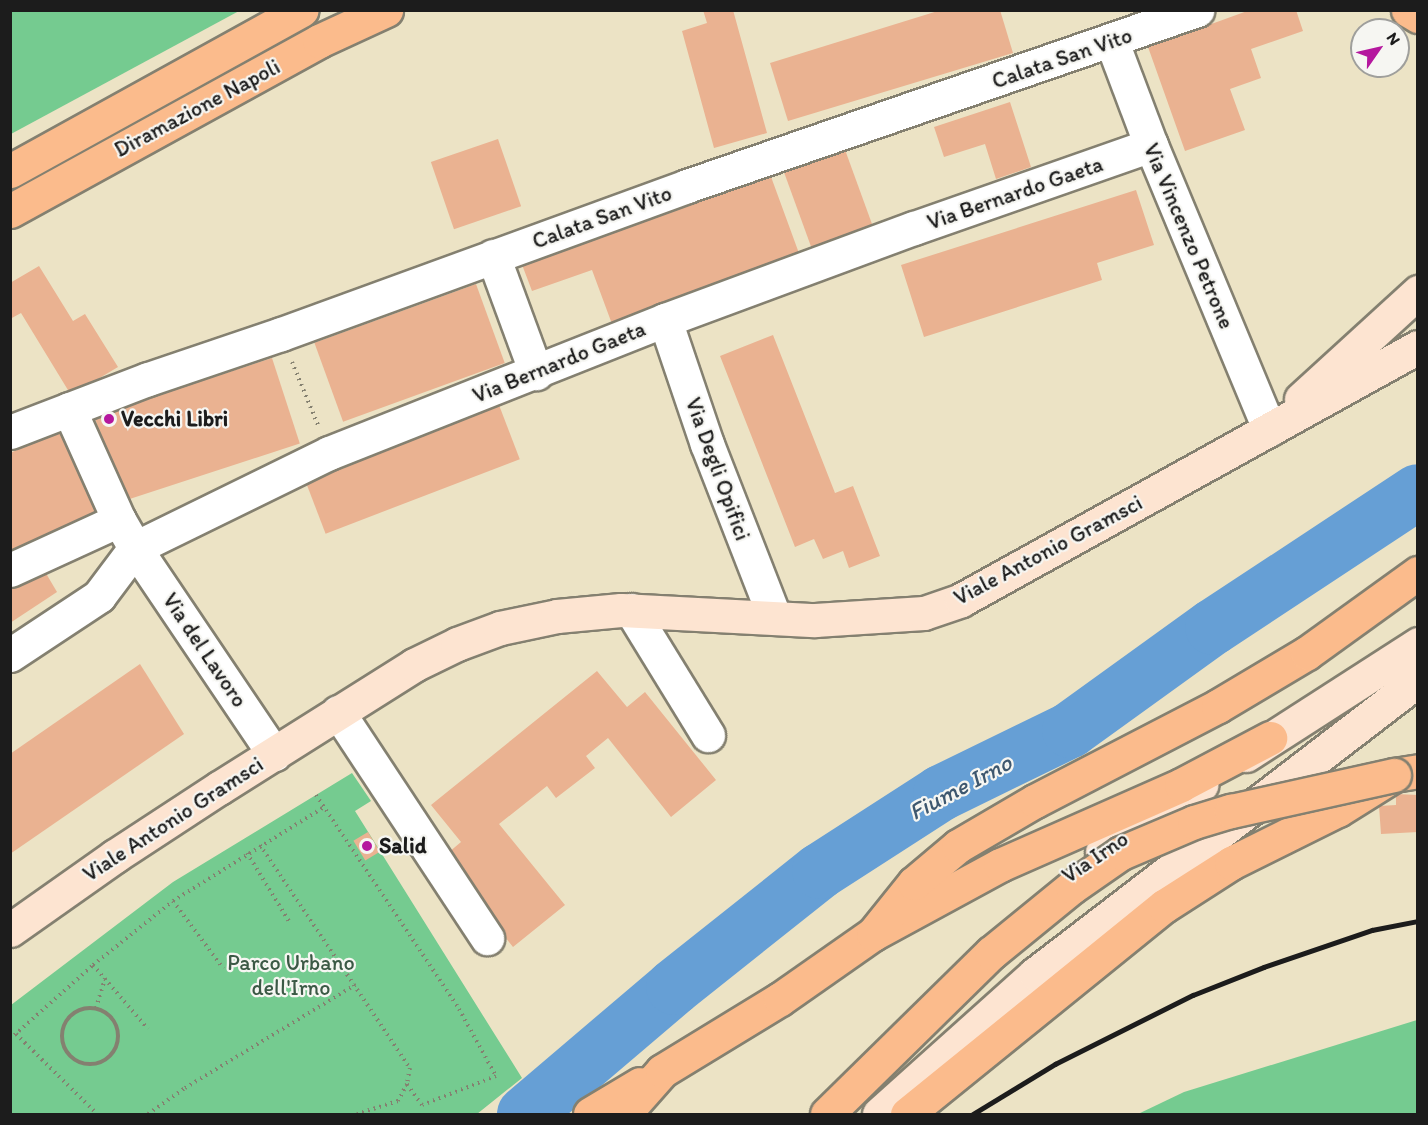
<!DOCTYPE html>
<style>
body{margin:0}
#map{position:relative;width:1428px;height:1125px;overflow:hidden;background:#ece3c5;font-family:Itim,sans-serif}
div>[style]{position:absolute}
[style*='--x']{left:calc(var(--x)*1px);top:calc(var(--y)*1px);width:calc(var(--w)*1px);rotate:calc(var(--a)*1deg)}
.green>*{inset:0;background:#75cb90}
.river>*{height:56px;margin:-28px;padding:0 28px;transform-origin:28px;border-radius:28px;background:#669fd5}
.building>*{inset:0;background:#eab291;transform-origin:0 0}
.path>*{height:4px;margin-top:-2px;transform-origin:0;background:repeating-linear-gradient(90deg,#848070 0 1.5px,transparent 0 6px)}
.path>.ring{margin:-2px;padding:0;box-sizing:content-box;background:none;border:4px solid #848070;border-radius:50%}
.roads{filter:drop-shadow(2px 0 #848070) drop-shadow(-2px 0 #848070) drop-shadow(0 2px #848070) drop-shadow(0 -2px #848070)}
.minor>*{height:33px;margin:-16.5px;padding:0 16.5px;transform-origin:16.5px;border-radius:16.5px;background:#fff}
.tertiary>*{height:33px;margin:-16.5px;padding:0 16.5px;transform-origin:16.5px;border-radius:16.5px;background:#fff}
.secondary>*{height:33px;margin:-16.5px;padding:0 16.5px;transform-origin:16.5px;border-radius:16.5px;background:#fde4d1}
.trunk>*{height:33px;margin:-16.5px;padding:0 16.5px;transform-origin:16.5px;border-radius:16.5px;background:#fbbb8c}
.motorway>*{height:33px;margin:-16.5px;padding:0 16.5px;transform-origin:16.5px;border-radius:16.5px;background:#fbbb8c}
.rail>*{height:4.5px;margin:-2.25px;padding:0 2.25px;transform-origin:2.25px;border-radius:2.25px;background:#1c1c1c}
.bridges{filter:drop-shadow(2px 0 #848070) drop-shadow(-2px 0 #848070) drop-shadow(0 2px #848070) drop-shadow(0 -2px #848070)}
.motorway-bridge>*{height:33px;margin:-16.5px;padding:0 16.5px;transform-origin:16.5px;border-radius:16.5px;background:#fbbb8c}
.dots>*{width:16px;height:16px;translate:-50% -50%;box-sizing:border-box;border:3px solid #f6f6f2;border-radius:50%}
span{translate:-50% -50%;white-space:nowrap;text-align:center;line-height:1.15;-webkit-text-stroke:4.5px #f6f6f2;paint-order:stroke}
.street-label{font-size:22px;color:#1c1c1c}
.poi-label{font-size:22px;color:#1c1c1c;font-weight:700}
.left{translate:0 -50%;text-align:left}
.park-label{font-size:22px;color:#3b5945}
.water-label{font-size:24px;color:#3d576f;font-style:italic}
.frame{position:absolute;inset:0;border:12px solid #1c1c1c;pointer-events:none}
.north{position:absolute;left:1350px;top:18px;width:60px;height:60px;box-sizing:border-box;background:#f6f6f2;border:2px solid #9f9f9c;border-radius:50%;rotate:56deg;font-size:16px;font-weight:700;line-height:24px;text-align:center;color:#1c1c1c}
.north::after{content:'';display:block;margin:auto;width:21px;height:27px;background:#b5179e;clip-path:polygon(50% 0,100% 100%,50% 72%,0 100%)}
</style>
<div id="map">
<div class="green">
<i style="clip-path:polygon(11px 10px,239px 10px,239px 11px,11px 134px)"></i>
<i style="clip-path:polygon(352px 773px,371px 801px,355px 811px,522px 1078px,477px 1114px,11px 1114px,11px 1005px,173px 882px)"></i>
<i style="clip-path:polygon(1417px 1020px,1417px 1114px,1138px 1114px,1184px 1092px)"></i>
</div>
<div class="river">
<i style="--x:525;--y:1114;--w:196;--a:-40.4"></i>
<i style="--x:674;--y:987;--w:186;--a:-38.5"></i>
<i style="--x:820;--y:871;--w:144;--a:-32.8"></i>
<i style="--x:941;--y:793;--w:144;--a:-26"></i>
<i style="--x:1070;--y:730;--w:176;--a:-35.8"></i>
<i style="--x:1213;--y:627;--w:245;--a:-33.4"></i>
</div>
<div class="building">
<i style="clip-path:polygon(703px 10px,733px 10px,767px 133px,714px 148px,682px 31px,707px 23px)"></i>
<i style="clip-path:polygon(941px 10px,1000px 10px,1013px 53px,788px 121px,770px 63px)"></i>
<i style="clip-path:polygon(1250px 10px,1296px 10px,1303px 31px,1251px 49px,1261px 78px,1230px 89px,1245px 130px,1185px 151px,1148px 47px)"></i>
<i style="clip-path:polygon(1010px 102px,1031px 167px,996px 179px,985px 144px,944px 157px,934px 127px)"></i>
<i style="left:498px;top:139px;width:71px;height:71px;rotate:71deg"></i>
<i style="left:844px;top:147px;width:84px;height:65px;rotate:70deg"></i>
<i style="clip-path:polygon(770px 174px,800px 256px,612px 324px,592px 270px,532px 291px,521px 262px)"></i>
<i style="clip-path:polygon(1136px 190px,1154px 245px,1097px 263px,1102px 280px,924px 337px,901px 265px)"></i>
<i style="clip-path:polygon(39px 266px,73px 321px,85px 314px,118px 367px,71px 395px,21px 313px,10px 319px,10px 283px)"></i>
<i style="left:476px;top:284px;width:84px;height:172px;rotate:70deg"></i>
<i style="clip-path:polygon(773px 335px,835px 493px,853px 486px,880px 556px,849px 568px,843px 551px,823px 559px,814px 539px,795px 547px,720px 356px)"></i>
<i style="left:272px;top:358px;width:90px;height:187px;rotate:72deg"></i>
<i style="left:499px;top:405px;width:58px;height:208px;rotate:69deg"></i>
<i style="clip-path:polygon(71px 427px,110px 517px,10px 560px,10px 453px)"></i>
<i style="clip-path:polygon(44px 570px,57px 592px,10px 623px,10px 586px)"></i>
<i style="clip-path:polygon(140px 664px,184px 734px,10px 854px,10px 754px)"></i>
<i style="clip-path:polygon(597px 671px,627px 707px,645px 692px,716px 780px,671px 817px,608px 738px,586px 756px,595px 768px,556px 798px,547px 786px,499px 824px,565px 905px,513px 947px,442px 858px,461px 842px,431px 805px)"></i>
<i style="clip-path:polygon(1396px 794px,1418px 795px,1418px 832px,1381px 834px,1379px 806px,1396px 805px)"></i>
<i style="left:368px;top:832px;width:23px;height:17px;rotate:59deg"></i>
</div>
<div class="path">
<i style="--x:292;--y:362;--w:68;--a:67.6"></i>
<i style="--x:316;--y:795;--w:257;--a:56.2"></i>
<i style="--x:459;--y:1009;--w:77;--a:61.1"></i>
<i style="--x:496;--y:1076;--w:79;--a:158.6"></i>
<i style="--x:422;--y:1105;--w:26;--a:-126"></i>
<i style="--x:260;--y:845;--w:269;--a:56.1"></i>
<i style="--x:410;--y:1068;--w:16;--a:101"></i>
<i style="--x:407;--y:1084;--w:19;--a:118"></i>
<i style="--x:398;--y:1101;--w:43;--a:162.4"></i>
<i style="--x:247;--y:853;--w:82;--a:58.4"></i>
<i style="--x:173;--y:901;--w:84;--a:53.3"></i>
<i style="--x:93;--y:965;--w:84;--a:49.3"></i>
<i style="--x:96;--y:1008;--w:31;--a:-73"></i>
<i class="ring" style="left:62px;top:1008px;width:52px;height:52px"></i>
<i style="--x:16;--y:1034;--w:114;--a:44.6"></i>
<i style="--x:10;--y:1039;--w:111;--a:-41.7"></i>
<i style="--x:93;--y:965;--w:102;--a:-38.7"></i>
<i style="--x:173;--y:901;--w:178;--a:-31.9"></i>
<i style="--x:148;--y:1114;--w:45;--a:-35.1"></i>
<i style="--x:185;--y:1088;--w:199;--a:-31.2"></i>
</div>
<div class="roads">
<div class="minor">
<i style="--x:1112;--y:42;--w:110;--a:69.3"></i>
<i style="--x:1151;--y:145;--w:308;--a:67.4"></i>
<i style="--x:493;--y:256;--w:125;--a:69.8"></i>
<i style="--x:69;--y:409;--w:122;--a:65.8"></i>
<i style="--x:119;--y:520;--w:32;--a:60"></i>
<i style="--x:10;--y:432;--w:148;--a:-21"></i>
<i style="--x:148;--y:379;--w:140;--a:-18.7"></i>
<i style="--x:281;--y:334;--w:432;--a:-20"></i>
<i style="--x:687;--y:186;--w:540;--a:-19.04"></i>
<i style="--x:10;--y:570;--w:120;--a:-24.6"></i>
<i style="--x:631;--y:610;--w:147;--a:58.4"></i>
<i style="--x:10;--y:655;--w:107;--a:-33.5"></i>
<i style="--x:99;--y:596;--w:60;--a:-53.1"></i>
<i style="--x:135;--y:548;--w:216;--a:-26.1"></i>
<i style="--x:329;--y:453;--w:361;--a:-21.6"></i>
<i style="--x:665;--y:320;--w:265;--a:-20.3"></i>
<i style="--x:914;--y:228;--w:251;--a:-19.3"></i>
<i style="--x:338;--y:712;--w:271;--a:56.6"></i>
</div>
<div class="tertiary">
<i style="--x:665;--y:320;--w:131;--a:71.3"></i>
<i style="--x:707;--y:444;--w:185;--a:68.7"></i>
<i style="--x:135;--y:548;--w:249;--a:56"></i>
</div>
<div class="secondary">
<i style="--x:1301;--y:399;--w:159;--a:-42.4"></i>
<i style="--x:1246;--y:755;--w:205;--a:-32.8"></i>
<i style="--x:1102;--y:852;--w:120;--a:-34.1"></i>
<i style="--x:10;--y:930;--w:128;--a:-35.2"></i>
<i style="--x:115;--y:856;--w:124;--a:-33.2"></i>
<i style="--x:219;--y:788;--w:231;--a:-32.2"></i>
<i style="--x:414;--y:665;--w:48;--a:-26"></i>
<i style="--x:457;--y:644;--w:46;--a:-20.4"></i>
<i style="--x:500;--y:628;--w:58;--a:-11.9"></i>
<i style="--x:557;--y:616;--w:64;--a:-5.4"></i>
<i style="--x:621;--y:610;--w:194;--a:3"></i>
<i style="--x:815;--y:620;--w:109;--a:-3.7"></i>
<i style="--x:924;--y:613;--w:39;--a:-19"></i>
<i style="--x:961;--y:600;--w:522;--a:-28.97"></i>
<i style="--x:879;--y:1114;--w:210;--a:-41.9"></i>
<i style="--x:1035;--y:974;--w:483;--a:-37.5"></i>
</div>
<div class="trunk">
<i style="--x:590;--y:1114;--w:58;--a:-31"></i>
<i style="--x:624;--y:1114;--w:57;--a:-48.5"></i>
<i style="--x:662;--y:1071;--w:138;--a:-31.4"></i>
<i style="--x:780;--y:999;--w:113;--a:-35"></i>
<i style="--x:873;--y:934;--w:145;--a:-28.5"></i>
<i style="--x:1000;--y:865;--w:198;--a:-23.8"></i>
<i style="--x:1181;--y:785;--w:101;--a:-27.8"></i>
</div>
<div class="motorway">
<i style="--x:1408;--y:10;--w:12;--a:31"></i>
<i style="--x:10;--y:171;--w:333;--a:-28.9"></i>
<i style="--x:10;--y:211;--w:353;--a:-28.8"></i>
<i style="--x:319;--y:41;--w:74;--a:-24.8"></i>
<i style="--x:873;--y:934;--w:65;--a:-51.2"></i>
<i style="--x:914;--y:883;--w:57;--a:-40.1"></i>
<i style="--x:958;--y:846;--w:89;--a:-30.3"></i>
<i style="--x:1035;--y:801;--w:206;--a:-27.4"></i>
<i style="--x:1218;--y:706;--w:104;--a:-30.8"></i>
<i style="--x:1307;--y:653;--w:137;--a:-35.8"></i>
<i style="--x:907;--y:1114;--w:331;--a:-39"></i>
<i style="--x:1164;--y:906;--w:80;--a:-32.7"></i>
<i style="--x:1231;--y:863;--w:119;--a:-26.4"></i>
<i style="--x:1338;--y:810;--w:66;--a:-32"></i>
<i style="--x:1394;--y:775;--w:24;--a:-9"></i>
</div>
</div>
<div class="rail">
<i style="--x:973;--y:1114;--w:96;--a:-31.4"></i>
<i style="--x:1055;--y:1064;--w:154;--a:-26.6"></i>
<i style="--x:1193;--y:995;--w:76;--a:-21.5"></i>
<i style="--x:1264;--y:967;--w:114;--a:-18.9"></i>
<i style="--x:1372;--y:930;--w:47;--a:-11.1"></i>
</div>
<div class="bridges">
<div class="motorway-bridge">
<i style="--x:827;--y:1114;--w:230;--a:-44.5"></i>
<i style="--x:991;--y:953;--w:104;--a:-39.2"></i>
<i style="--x:1072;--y:887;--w:60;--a:-34.8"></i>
<i style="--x:1121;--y:853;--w:79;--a:-23"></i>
<i style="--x:1194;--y:822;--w:39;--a:-17"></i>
<i style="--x:1231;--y:811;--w:167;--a:-12.5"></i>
</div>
</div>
<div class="dots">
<i style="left:109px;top:419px;background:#b5179e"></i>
<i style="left:367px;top:846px;background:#b5179e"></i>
</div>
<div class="street-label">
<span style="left:1062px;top:58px;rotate:-19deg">Calata San Vito</span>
<span style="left:197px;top:108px;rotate:-28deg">Diramazione Napoli</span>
<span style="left:1015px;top:193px;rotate:-19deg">Via Bernardo Gaeta</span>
<span style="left:602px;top:217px;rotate:-20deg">Calata San Vito</span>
<span style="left:1189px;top:236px;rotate:67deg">Via Vincenzo Petrone</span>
<span style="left:559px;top:362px;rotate:-22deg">Via Bernardo Gaeta</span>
<span style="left:718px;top:469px;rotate:70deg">Via Degli Opifici</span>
<span style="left:1048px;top:550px;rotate:-28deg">Viale Antonio Gramsci</span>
<span style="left:205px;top:650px;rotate:56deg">Via del Lavoro</span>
<span style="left:173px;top:819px;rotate:-33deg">Viale Antonio Gramsci</span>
<span style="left:1095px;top:857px;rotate:-34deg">Via Irno</span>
</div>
<div class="poi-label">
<span class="left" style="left:121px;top:419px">Vecchi Libri</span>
<span class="left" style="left:379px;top:846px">Salid</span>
</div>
<div class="park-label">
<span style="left:291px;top:975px">Parco Urbano<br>dell'Irno</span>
</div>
<div class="water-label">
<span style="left:960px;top:787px;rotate:-28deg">Fiume Irno</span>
</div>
<div class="frame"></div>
<div class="north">N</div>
</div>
